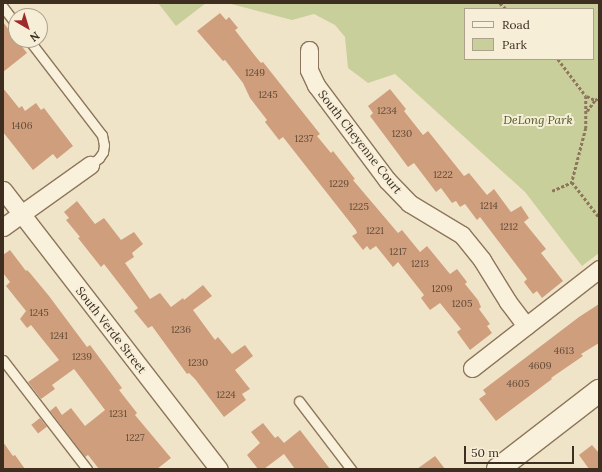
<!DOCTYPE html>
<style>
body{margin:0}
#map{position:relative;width:602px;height:472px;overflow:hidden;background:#f0e4c8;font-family:Lora,serif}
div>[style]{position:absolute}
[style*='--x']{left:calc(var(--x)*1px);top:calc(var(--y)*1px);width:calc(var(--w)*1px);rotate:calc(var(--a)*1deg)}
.green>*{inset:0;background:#c9cf9b}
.building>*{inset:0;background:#cf9f7d;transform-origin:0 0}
.path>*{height:2.5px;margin-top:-1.25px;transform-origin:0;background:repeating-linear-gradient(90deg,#8d765c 0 3px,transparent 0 5px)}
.roads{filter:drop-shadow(1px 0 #8d765c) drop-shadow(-1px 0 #8d765c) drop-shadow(0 1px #8d765c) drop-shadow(0 -1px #8d765c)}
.service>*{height:9px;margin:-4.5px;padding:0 4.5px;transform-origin:4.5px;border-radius:4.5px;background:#faf1dc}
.minor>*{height:17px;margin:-8.5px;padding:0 8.5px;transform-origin:8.5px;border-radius:8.5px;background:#faf1dc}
.secondary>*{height:22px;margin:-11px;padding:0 11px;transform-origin:11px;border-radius:11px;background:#faf1dc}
span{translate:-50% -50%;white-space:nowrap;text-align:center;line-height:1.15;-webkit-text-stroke:4px #f7eed8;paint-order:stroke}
.number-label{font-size:10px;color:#624a37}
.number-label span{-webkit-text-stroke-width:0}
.park-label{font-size:12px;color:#4d5a26;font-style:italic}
.street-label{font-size:12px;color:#3d2e20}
.frame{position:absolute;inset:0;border:4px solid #3d2e20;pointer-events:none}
.legend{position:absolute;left:464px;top:8px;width:130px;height:52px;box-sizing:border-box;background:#f7eed8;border:1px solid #ada18e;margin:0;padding:5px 7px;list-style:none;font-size:12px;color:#3d2e20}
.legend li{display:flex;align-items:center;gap:8px;height:20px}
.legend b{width:20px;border:1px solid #ada18e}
.north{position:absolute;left:8px;top:8px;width:40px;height:40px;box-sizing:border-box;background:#f7eed8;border:1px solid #ada18e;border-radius:50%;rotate:142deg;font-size:11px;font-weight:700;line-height:16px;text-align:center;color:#3d2e20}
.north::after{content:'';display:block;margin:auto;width:14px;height:18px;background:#9e2a2b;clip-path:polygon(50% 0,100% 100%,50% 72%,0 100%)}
.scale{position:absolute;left:464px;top:446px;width:110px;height:18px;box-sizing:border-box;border:2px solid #3d2e20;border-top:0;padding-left:5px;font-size:12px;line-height:14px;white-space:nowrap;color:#3d2e20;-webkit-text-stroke:3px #f7eed8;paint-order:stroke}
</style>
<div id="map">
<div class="green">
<i style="clip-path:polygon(158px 3px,206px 3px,176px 26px)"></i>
<i style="clip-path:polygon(evenodd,227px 3px,599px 3px,599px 253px,582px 266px,525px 192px,395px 74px,368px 83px,348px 68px,345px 37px,335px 25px,314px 14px,292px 20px,227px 3px,465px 9px,593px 9px,593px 59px,465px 59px,465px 9px)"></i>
</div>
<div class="building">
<i style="clip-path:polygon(220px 13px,226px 20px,229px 17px,238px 28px,235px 30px,256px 57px,261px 63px,263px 62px,320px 134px,317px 136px,331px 153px,333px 151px,355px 179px,353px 180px,398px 233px,402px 230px,420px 252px,427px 246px,450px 274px,457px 269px,467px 282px,465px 284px,478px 300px,481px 307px,479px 309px,490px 324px,487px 326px,492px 333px,470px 350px,457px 332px,461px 329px,440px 303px,430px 310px,421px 298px,424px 295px,398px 262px,393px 267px,376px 246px,370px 250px,367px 246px,363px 250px,352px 236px,357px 233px,356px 230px,283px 137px,279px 140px,265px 122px,267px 120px,250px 98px,243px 83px,225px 60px,223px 61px,197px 31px)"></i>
<i style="clip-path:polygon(3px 22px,27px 53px,3px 72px)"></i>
<i style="clip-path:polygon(3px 88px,19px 108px,22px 106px,25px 111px,36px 103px,41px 110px,44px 108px,73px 146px,57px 159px,53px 154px,33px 170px,3px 132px)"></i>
<i style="clip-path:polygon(390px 89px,406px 109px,404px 111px,423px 135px,428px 131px,464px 176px,469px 173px,487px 195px,494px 189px,511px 212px,521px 206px,529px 218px,524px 222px,546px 249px,541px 253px,563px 281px,542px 298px,537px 291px,533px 294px,524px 282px,527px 279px,480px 217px,477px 220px,465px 204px,460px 207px,456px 201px,452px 203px,441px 188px,436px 192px,414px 163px,408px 167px,370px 116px,373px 113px,368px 106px)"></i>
<i style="clip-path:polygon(77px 201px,95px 224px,104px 218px,121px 240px,134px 232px,143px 244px,132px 253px,134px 257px,125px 263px,150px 299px,160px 293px,171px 307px,183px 298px,184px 300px,203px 285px,212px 296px,193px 310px,215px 340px,218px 337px,232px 354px,245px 345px,253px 356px,235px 370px,250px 389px,242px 394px,246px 400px,224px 417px,195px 379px,189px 373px,187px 374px,152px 326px,148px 328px,134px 311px,138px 308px,104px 264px,101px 267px,78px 238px,80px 237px,66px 220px,69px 218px,64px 212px)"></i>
<i style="clip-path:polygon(10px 250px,26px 271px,27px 270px,30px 273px,49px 296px,87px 347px,90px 345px,122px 388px,119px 390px,137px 413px,135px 415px,171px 458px,157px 469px,99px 469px,88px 455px,85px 457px,50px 411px,56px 406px,62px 415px,71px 408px,85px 426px,105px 410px,74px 369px,52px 385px,55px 389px,41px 399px,28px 382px,59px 360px,31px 325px,27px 328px,20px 319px,26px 311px,6px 286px,10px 282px,3px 273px,3px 255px)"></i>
<i style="clip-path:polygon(599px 304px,599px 343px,581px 354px,583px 356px,551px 378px,552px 379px,496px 421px,479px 399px,486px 394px,483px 390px,579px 317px)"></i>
<i style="left:40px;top:418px;width:11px;height:11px;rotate:52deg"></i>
<i style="clip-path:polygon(263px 423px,275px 438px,278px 436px,284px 443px,300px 430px,330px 469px,295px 469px,284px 454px,264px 469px,258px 469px,247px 455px,260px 443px,251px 432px)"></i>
<i style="clip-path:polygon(3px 442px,13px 456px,15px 455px,25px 469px,3px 469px)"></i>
<i style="clip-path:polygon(592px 445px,599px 453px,599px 469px,589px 469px,579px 455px)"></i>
<i style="clip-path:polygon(435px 456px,445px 469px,417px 469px)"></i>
</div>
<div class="path">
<i style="--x:500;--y:3;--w:8;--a:45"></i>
<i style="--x:558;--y:59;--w:46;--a:52.9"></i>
<i style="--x:586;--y:96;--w:32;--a:90"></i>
<i style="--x:586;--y:128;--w:56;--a:104.5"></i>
<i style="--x:572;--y:182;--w:44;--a:52.4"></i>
<i style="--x:587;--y:96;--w:9;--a:27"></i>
<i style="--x:595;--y:100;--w:4;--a:-27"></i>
<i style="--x:587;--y:111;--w:14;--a:-54"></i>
<i style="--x:552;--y:191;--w:22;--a:-24"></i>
</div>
<div class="roads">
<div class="service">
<i style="--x:3;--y:7;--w:21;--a:53"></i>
<i style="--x:29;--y:40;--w:120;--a:52.5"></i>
<i style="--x:102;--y:135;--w:10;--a:79"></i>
<i style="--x:104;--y:145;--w:7;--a:98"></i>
<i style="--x:103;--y:152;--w:7;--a:124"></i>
<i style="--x:99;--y:158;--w:11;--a:142"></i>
<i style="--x:3;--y:360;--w:138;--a:52.4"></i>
<i style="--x:299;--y:401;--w:86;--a:52.6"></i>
</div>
<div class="minor">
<i style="--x:309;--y:50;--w:20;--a:90"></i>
<i style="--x:309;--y:70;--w:17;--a:65"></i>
<i style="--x:316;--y:85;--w:119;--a:53.2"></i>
<i style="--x:387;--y:180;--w:32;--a:46"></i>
<i style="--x:409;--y:203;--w:62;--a:31.1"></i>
<i style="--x:462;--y:235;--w:32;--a:51"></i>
<i style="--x:482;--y:260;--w:49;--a:58.2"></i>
<i style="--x:508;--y:302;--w:30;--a:53"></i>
<i style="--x:3;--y:190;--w:353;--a:52.3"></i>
<i style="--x:3;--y:227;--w:107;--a:-35.5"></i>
<i style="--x:472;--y:368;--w:161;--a:-37.9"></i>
</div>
<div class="secondary">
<i style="--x:498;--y:469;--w:128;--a:-37.7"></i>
</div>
</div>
<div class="number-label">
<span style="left:255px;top:73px">1249</span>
<span style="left:268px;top:95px">1245</span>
<span style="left:387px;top:111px">1234</span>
<span style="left:22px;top:126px">1406</span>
<span style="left:402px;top:134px">1230</span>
<span style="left:304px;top:139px">1237</span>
<span style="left:443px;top:175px">1222</span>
<span style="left:339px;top:184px">1229</span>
<span style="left:489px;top:206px">1214</span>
<span style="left:359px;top:207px">1225</span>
<span style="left:509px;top:227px">1212</span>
<span style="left:375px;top:231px">1221</span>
<span style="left:398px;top:252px">1217</span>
<span style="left:420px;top:264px">1213</span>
<span style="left:442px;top:289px">1209</span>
<span style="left:462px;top:304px">1205</span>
<span style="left:39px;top:313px">1245</span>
<span style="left:181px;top:330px">1236</span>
<span style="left:59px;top:336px">1241</span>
<span style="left:564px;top:351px">4613</span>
<span style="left:82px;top:357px">1239</span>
<span style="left:198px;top:363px">1230</span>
<span style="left:540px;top:366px">4609</span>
<span style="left:518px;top:384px">4605</span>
<span style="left:226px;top:395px">1224</span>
<span style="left:118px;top:414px">1231</span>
<span style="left:135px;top:438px">1227</span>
</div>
<div class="park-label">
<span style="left:538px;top:120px">DeLong Park</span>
</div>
<div class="street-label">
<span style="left:360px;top:142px;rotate:52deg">South Cheyenne Court</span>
<span style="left:111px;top:330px;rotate:52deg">South Verde Street</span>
</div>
<div class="frame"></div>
<ul class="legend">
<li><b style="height:5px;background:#faf1dc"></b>Road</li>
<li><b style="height:11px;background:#c9cf9b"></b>Park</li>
</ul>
<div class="north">N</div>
<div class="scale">50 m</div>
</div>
